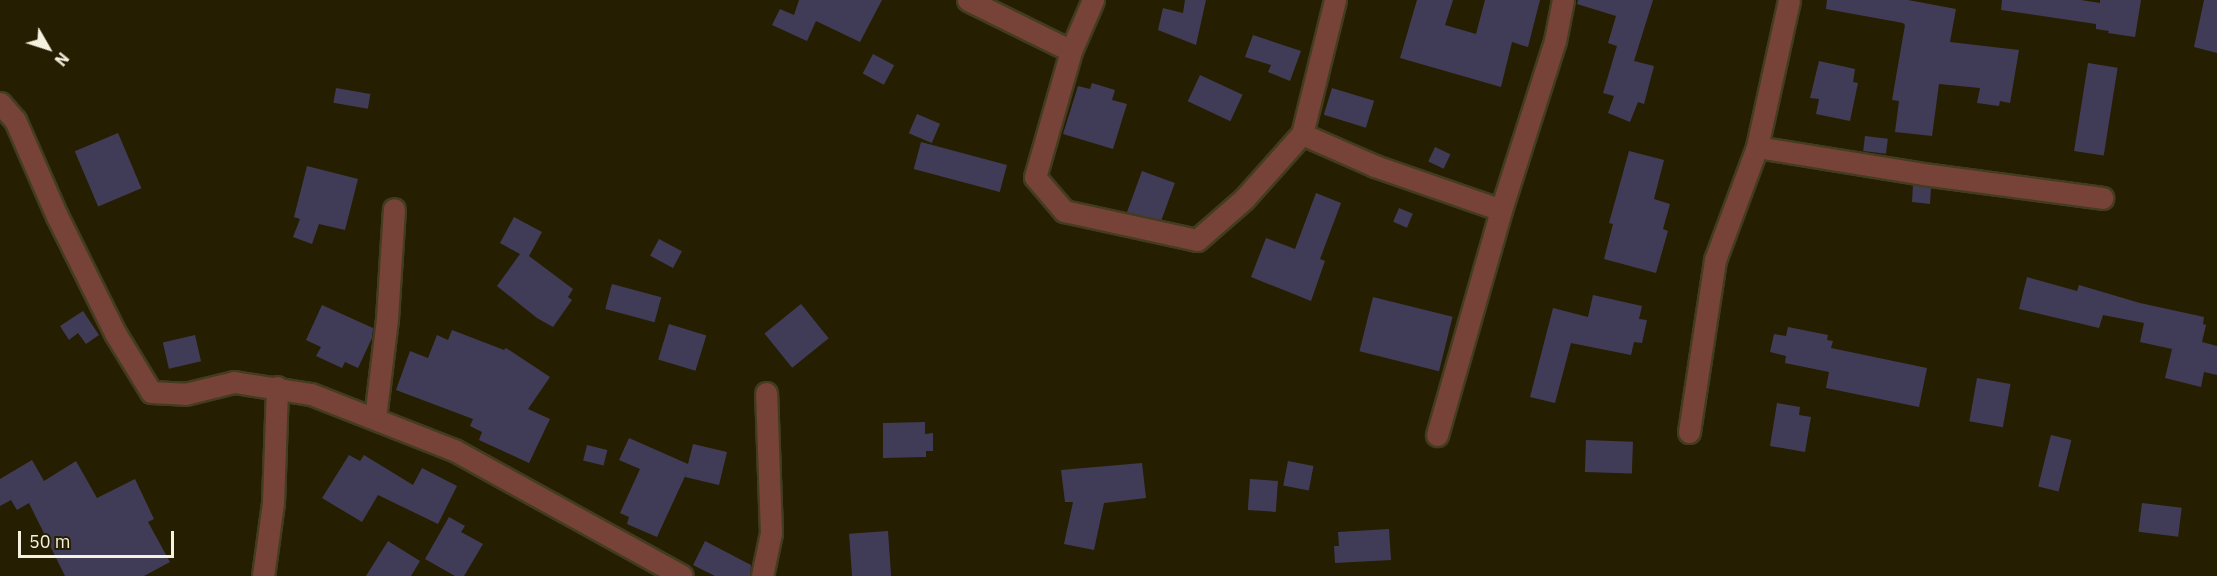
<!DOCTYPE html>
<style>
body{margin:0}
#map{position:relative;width:2217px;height:576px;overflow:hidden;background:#261e01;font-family:"IBM Plex Sans",sans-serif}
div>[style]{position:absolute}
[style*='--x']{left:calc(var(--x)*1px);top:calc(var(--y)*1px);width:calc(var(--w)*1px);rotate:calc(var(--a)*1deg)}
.building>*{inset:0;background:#403c57;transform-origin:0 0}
.roads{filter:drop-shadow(2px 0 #433c20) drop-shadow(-2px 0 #433c20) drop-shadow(0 2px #433c20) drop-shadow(0 -2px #433c20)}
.minor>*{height:21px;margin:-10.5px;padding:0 10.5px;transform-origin:10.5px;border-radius:10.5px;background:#774339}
span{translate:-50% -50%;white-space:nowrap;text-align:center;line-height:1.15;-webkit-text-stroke:6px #261e01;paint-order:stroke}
.north{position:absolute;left:18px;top:18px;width:60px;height:60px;-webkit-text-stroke:4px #261e01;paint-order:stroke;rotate:129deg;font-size:16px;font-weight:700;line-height:24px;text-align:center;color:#f5f1df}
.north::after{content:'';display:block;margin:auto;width:21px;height:27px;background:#f5f1df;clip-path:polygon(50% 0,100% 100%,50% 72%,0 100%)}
.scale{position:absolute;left:18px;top:531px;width:156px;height:27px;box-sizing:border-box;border:3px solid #f5f1df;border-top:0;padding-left:8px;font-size:18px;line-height:21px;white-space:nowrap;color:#f5f1df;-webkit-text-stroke:4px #261e01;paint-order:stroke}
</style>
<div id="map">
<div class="building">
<i style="clip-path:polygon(799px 0,882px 0,860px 42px,816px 21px,807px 41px,772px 25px,780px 9px,794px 15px)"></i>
<i style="clip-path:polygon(1185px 0,1206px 0,1196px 45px,1158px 30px,1163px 8px,1183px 13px)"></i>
<i style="clip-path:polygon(1417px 0,1453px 0,1445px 25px,1476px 34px,1485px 0,1540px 0,1528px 47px,1512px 42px,1501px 87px,1400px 58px)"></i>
<i style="clip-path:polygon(1578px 0,1653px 0,1634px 61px,1654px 66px,1644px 104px,1638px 102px,1630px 122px,1608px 113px,1614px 96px,1603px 93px,1617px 46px,1608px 43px,1616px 16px,1577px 4px)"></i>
<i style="clip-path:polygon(1827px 0,1908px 0,1956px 9px,1950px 42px,2019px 50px,2010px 103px,2000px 101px,1999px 106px,1977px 103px,1980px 88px,1939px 84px,1932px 136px,1895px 132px,1899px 101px,1892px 100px,1905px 25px,1903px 23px,1826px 9px)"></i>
<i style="clip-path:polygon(2002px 0,2081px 0,2100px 3px,2100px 0,2141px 0,2135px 37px,2108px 33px,2109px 31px,2096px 29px,2096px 24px,2001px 10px)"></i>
<i style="clip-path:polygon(2204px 0,2217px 0,2217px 53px,2194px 47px)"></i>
<i style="clip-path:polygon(1253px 35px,1301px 51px,1290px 81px,1268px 72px,1271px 65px,1245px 57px)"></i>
<i style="left:873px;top:54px;width:24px;height:22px;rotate:28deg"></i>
<i style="clip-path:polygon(1819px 61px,1855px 69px,1853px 82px,1858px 83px,1850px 121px,1816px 114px,1819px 99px,1810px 98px)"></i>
<i style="left:2088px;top:63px;width:30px;height:89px;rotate:9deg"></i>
<i style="left:1200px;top:75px;width:47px;height:29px;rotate:25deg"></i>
<i style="clip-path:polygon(1092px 83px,1115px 90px,1112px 100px,1127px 104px,1113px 149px,1063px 134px,1078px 86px,1090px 89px)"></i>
<i style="left:336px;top:88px;width:35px;height:15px;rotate:10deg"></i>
<i style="left:1332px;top:88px;width:44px;height:28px;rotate:17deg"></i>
<i style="left:917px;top:114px;width:25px;height:21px;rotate:23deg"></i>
<i style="left:118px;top:133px;width:60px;height:47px;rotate:67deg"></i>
<i style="left:1865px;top:136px;width:23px;height:15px;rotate:7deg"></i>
<i style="left:921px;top:142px;width:89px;height:28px;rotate:15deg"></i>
<i style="left:1435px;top:147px;width:17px;height:16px;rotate:25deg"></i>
<i style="clip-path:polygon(1629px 151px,1664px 160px,1654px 199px,1670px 204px,1663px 229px,1668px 231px,1656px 273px,1604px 259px,1613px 224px,1609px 223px)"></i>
<i style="clip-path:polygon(307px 166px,358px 179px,345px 230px,319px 224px,312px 244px,293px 237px,300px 219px,294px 217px)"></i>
<i style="left:1142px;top:171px;width:35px;height:44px;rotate:20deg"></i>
<i style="clip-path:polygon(1913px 185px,1931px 188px,1930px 204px,1912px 202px)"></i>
<i style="clip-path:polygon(1316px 193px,1341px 203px,1320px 259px,1325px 261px,1311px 301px,1251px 277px,1266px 238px,1295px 249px)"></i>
<i style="left:1399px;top:208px;width:15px;height:15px;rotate:23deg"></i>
<i style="clip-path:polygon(514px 217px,542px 232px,529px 256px,573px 289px,568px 297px,572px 300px,553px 327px,537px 318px,497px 286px,520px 254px,500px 243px)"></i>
<i style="left:659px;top:239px;width:26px;height:19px;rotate:28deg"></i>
<i style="clip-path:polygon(2027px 277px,2077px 291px,2079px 285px,2140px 303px,2204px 317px,2203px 324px,2206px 325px,2202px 342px,2217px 346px,2217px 375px,2204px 372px,2201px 387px,2165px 378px,2172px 349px,2140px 342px,2144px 323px,2103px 315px,2099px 328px,2019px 309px)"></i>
<i style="left:612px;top:284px;width:51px;height:26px;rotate:15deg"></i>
<i style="clip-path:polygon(1593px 295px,1642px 306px,1639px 319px,1647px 320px,1642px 343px,1634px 342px,1631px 355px,1571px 343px,1555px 403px,1530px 397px,1553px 308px,1588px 317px)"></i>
<i style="left:1373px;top:297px;width:82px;height:56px;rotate:14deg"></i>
<i style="left:801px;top:304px;width:44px;height:47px;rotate:51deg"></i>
<i style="clip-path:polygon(322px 305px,373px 328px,372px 338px,358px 368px,345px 362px,342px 368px,316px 356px,321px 347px,306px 340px)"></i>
<i style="clip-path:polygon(83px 311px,99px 335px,86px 344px,78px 333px,69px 340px,60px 326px)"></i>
<i style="left:669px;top:324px;width:39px;height:37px;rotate:17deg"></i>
<i style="clip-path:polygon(1788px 327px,1828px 335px,1827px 340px,1833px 341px,1831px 348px,1927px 368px,1919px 407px,1826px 388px,1829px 372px,1785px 363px,1786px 356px,1770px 352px,1774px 334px,1786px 336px)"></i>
<i style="clip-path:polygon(452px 330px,504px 350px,506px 348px,550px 377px,528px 409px,550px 419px,529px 463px,479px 440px,482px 432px,470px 426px,473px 419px,396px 390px,410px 351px,428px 358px,437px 335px,448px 340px)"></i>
<i style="left:195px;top:335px;width:27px;height:33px;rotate:77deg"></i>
<i style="left:1977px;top:378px;width:34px;height:44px;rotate:10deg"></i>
<i style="clip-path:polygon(1777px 403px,1800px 407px,1799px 415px,1811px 417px,1805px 452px,1770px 446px)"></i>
<i style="clip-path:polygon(925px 422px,925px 434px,933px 433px,933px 451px,926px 451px,926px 457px,883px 458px,883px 423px)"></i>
<i style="left:2051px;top:435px;width:21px;height:53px;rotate:14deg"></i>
<i style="clip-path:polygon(629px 438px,688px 464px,693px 444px,727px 452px,719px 485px,685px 477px,687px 472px,657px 537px,627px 524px,629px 517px,620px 513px,640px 469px,619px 460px)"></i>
<i style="left:1586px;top:440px;width:47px;height:32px;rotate:2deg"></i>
<i style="left:587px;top:445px;width:21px;height:16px;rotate:14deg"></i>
<i style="clip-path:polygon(349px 455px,360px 461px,364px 455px,413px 485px,422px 468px,457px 486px,438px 524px,378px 495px,362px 522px,322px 498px)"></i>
<i style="clip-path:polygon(32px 460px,44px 481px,76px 461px,97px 498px,135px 479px,154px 519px,148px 522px,170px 562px,144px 576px,65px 576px,29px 503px,17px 510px,11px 500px,0 506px,0 479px)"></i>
<i style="left:1288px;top:461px;width:26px;height:25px;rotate:11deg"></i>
<i style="clip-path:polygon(1142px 463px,1146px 498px,1104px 503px,1094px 550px,1064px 544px,1073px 502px,1065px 502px,1061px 470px)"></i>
<i style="left:1250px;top:479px;width:28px;height:31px;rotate:4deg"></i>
<i style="left:2142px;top:503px;width:40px;height:29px;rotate:7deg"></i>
<i style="clip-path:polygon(449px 517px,465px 526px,461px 532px,483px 544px,464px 576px,455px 576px,425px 559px)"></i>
<i style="clip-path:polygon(1389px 529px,1391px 560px,1335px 563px,1334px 546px,1339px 546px,1338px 532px)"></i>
<i style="left:888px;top:531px;width:45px;height:39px;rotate:86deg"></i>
<i style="clip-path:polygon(388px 541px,420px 561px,411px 576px,366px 576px)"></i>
<i style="clip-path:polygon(705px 541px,751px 565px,750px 576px,715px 576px,693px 565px)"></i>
</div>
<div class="roads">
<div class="minor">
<i style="--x:968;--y:0;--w:115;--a:26.3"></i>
<i style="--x:1093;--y:0;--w:56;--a:113.3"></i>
<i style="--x:1071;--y:51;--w:131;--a:105.9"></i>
<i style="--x:1035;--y:177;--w:45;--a:49.5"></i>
<i style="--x:1064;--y:211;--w:136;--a:12.3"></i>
<i style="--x:1197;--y:240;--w:62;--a:-41.1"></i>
<i style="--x:1244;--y:199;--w:87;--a:-48.3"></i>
<i style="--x:1335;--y:0;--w:138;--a:103.8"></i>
<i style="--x:1302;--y:134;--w:80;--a:23.7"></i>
<i style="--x:1375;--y:166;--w:133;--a:19.2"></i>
<i style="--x:0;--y:103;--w:23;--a:49"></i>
<i style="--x:15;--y:120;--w:105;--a:66.4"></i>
<i style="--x:57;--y:216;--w:131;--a:63.6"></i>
<i style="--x:115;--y:333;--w:69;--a:58.6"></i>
<i style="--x:151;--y:392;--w:34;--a:3"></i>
<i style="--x:185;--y:394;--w:50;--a:-13.8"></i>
<i style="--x:234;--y:382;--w:78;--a:8.9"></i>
<i style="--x:311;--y:394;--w:154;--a:21.4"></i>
<i style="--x:454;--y:450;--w:260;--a:28.9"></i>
<i style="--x:1757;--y:147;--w:168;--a:9.2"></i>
<i style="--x:1923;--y:174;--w:181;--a:7.6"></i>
<i style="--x:375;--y:418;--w:100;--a:-83.1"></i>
<i style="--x:387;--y:319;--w:110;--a:-86.4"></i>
<i style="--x:1689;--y:432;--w:174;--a:-81.4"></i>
<i style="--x:1715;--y:260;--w:121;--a:-69.6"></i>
<i style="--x:1757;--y:147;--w:150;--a:-77.7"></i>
<i style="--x:1437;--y:435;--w:234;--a:-74.1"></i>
<i style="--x:1501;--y:210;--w:177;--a:-72.3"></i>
<i style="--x:1555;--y:41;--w:42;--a:-79"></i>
<i style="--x:263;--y:576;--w:74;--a:-82.2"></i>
<i style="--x:273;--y:503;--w:116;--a:-88"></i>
<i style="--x:762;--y:576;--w:44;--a:-78.2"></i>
<i style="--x:771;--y:533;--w:140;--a:-92"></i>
</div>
</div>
<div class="north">N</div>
<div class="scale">50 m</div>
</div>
